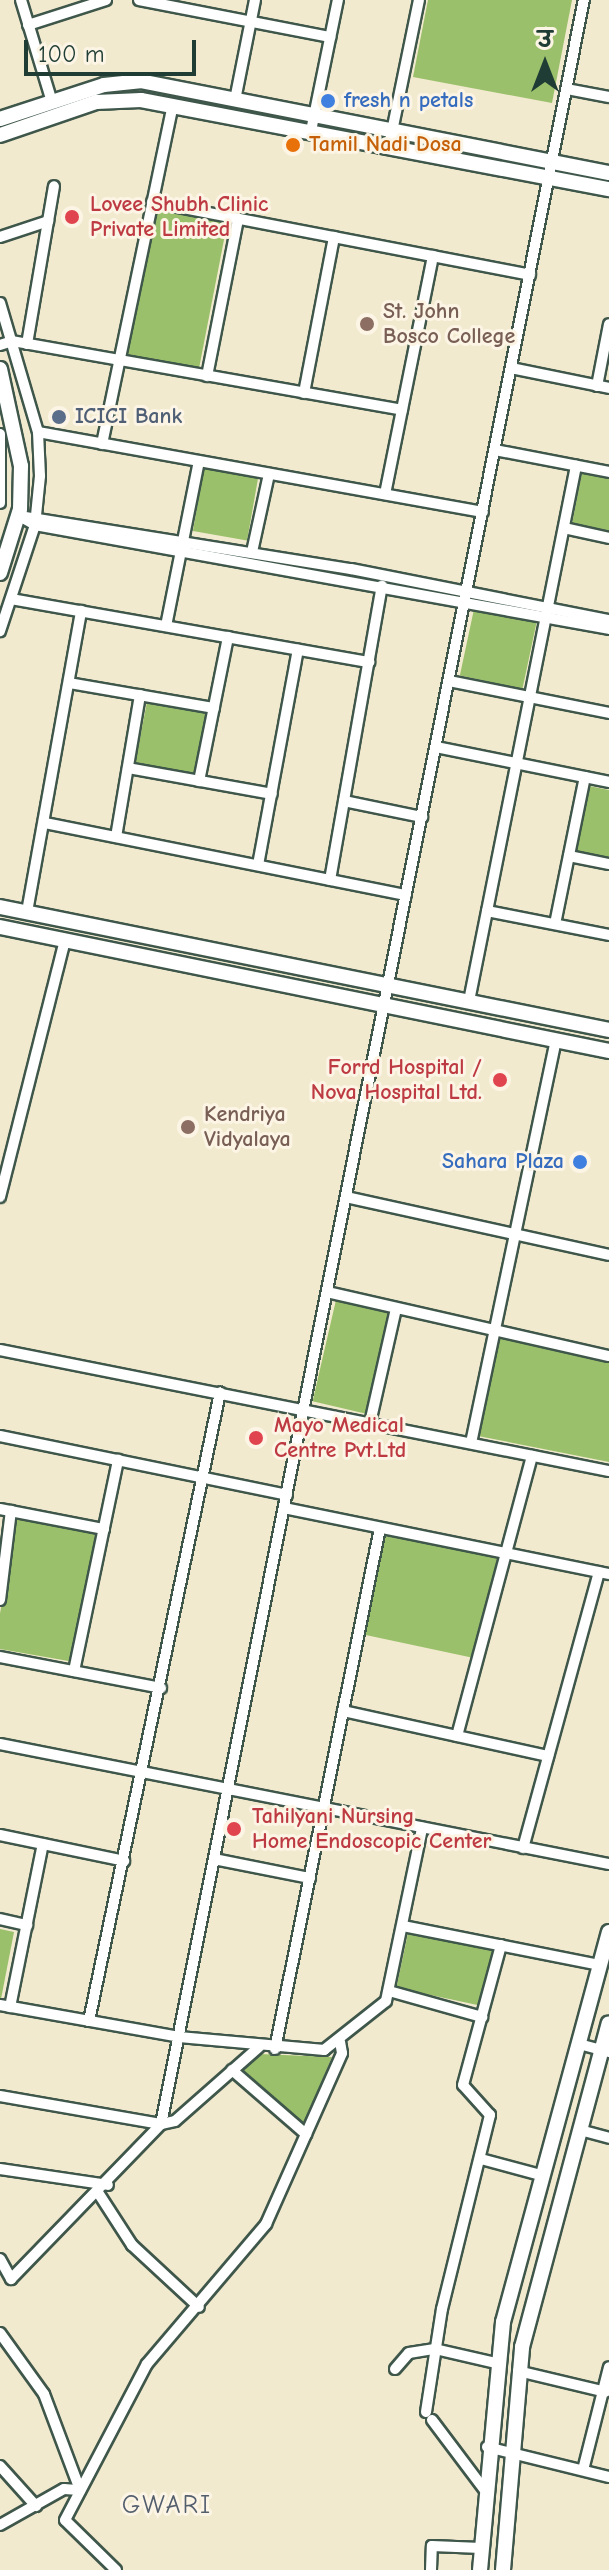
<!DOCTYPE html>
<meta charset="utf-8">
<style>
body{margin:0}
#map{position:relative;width:609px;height:2570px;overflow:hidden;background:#f2eacf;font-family:"Comic Neue","Playpen Sans Deva",sans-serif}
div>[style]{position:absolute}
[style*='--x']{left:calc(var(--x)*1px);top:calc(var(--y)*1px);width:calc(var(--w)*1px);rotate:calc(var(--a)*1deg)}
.green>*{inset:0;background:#9bc06b;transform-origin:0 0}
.roads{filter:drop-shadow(2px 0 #3f574b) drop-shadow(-2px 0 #3f574b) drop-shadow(0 2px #3f574b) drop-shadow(0 -2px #3f574b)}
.street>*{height:10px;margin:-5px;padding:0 5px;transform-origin:5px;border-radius:5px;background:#fff}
.secondary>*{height:14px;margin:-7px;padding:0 7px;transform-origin:7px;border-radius:7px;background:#fff}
.dots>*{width:22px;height:22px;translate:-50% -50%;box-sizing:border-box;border:4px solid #fcf5e5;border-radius:50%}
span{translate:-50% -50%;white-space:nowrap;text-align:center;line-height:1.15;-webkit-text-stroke:6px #fcf5e5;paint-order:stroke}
.shop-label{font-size:22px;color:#366cbe;font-weight:700}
.left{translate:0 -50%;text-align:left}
.right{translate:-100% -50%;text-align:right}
.food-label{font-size:22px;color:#c56008;font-weight:700}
.health-label{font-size:22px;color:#be3a42;font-weight:700}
.education-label{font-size:22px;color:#785e54;font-weight:700}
.service-label{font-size:22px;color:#4e5e75;font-weight:700}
.quarter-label{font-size:26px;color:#545f6e;letter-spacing:2px}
.north{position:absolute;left:505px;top:24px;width:80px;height:80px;-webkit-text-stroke:6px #fcf5e5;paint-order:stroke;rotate:0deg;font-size:22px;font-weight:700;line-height:32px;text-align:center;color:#1f3d34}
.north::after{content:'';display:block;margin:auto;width:28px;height:36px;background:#1f3d34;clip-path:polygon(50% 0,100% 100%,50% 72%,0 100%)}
.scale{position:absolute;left:24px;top:40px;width:172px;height:36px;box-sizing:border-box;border:4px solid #1f3d34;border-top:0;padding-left:10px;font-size:24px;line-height:28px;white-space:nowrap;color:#1f3d34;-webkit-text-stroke:6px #fcf5e5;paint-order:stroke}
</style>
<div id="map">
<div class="green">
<i style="clip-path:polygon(428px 0,572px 0,552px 103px,413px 77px)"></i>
<i style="left:156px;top:207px;width:73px;height:151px;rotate:11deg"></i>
<i style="left:204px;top:468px;width:55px;height:64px;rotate:10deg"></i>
<i style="clip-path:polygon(582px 472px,609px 477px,609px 531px,572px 524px)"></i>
<i style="left:474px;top:609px;width:64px;height:68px;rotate:12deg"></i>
<i style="left:147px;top:702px;width:60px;height:62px;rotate:11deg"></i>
<i style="clip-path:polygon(589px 786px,609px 790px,609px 859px,575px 852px)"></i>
<i style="left:336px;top:1300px;width:58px;height:104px;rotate:13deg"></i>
<i style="clip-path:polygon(499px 1338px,609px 1363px,609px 1462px,478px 1436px)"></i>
<i style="left:17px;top:1517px;width:80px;height:133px;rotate:10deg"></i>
<i style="left:386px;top:1534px;width:114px;height:103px;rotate:12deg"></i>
<i style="clip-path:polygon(0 1929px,14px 1932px,1px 1999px,0 1999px)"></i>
<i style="left:408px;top:1933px;width:89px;height:56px;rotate:12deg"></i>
<i style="clip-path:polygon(259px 2054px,332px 2057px,303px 2125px,239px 2070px)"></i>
</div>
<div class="roads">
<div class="street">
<i style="--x:21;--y:0;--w:107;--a:73.1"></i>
<i style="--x:139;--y:0;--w:195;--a:11"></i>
<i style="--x:28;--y:25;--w:82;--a:-17.8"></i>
<i style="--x:567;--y:89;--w:43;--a:10.8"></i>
<i style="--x:235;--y:100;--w:102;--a:-78.7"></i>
<i style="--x:311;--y:131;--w:134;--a:-78.4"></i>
<i style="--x:389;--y:146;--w:149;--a:-78.4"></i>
<i style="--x:152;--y:202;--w:385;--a:10.9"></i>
<i style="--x:0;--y:237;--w:51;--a:-18.4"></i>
<i style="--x:0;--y:303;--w:134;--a:73.6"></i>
<i style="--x:38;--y:432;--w:44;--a:87.4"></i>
<i style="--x:40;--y:476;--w:49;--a:95.8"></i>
<i style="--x:35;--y:525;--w:112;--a:108.3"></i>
<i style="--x:27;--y:344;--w:160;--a:-80.3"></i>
<i style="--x:0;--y:345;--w:13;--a:-18"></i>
<i style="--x:12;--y:341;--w:396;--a:10"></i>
<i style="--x:511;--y:368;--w:100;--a:11.5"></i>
<i style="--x:207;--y:376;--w:160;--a:-78.8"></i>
<i style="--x:597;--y:386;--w:63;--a:-79"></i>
<i style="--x:304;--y:393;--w:159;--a:-79.1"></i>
<i style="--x:38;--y:432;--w:452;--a:10.2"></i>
<i style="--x:0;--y:434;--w:69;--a:90"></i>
<i style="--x:102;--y:444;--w:346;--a:-78.2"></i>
<i style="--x:495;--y:450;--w:116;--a:10.9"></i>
<i style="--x:385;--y:494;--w:243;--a:-78.6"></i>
<i style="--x:19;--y:516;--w:18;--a:29"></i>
<i style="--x:35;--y:525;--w:583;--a:10.27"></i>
<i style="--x:19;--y:516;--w:336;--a:9.1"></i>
<i style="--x:351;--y:569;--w:263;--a:11.2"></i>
<i style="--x:564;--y:528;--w:46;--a:12.5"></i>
<i style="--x:252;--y:552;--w:80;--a:-77.7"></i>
<i style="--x:11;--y:599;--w:364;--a:10"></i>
<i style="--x:166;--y:626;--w:168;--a:-78.7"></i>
<i style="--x:449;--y:681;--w:163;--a:11.3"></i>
<i style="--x:69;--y:683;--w:147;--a:9.8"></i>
<i style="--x:436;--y:747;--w:177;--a:11.4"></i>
<i style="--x:128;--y:768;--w:146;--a:10.2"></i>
<i style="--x:199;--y:781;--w:147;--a:-78.6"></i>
<i style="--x:344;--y:801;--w:80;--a:11.6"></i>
<i style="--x:45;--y:823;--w:368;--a:11.3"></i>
<i style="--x:116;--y:837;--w:144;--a:-80.4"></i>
<i style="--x:569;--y:856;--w:41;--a:11.3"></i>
<i style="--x:258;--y:865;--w:219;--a:-79.5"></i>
<i style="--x:330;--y:880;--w:299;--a:-80"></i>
<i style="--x:487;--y:911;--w:124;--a:11.1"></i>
<i style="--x:27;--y:912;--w:306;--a:-79.8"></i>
<i style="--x:555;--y:924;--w:150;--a:-78.5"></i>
<i style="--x:469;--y:1001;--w:546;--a:-78.69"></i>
<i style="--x:0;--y:1197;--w:265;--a:-75.8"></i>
<i style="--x:346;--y:1197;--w:269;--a:12.4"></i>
<i style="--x:327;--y:1292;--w:289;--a:12.8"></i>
<i style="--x:0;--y:1350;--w:621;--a:11.24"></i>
<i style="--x:370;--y:1423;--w:117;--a:-77.2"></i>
<i style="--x:0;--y:1436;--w:293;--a:11.6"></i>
<i style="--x:471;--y:1443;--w:411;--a:-78.1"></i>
<i style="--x:284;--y:1508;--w:332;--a:11.5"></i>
<i style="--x:0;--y:1509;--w:106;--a:10.9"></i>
<i style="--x:0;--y:1600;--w:90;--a:-83"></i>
<i style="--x:0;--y:1657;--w:164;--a:10.9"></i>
<i style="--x:74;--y:1671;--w:216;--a:-78.2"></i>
<i style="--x:343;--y:1711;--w:210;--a:12.4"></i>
<i style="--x:457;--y:1736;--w:290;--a:-75"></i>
<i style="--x:0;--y:1744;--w:621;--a:11.15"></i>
<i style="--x:0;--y:1835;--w:127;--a:11.8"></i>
<i style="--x:523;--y:1848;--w:286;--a:-74.6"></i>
<i style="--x:214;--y:1859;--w:98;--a:11.2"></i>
<i style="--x:0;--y:1919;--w:28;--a:13"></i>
<i style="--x:403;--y:1926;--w:201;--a:11.2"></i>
<i style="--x:389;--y:1991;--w:97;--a:15.6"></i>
<i style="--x:0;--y:2005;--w:182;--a:10.1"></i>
<i style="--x:179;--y:2037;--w:146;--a:5.1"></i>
<i style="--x:324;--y:2050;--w:79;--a:-38.3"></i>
<i style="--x:386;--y:2001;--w:177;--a:-78.2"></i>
<i style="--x:10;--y:2007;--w:166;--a:-78.6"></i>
<i style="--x:89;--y:2021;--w:642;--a:-78.22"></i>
<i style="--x:579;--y:2044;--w:31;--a:15"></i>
<i style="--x:275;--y:2049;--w:531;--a:-78.61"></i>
<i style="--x:232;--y:2070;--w:98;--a:40.9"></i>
<i style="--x:0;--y:2096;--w:163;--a:9.9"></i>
<i style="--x:161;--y:2124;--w:14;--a:-12"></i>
<i style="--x:175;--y:2121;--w:112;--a:-41.4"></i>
<i style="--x:580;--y:2130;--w:30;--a:15"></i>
<i style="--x:481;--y:2159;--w:65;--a:15.1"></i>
<i style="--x:0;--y:2169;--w:109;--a:8.4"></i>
<i style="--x:99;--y:2194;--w:61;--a:57.1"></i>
<i style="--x:132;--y:2245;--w:91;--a:42.8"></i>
<i style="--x:0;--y:2259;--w:23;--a:61"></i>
<i style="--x:11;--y:2279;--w:216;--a:-45.9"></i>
<i style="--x:161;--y:2124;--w:2166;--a:-78.74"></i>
<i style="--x:0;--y:2333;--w:75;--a:54.2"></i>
<i style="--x:44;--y:2394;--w:103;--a:69.4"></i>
<i style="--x:395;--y:2369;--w:21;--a:-49"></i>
<i style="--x:409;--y:2353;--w:26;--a:-9"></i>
<i style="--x:435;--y:2349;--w:63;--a:12.9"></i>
<i style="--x:518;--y:2371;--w:90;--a:13.4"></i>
<i style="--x:426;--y:2412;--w:104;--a:-81.2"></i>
<i style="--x:442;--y:2309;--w:200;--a:-76.1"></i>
<i style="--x:490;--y:2115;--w:40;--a:-132"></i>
<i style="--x:463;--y:2085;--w:145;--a:-74.8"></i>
<i style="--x:432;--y:2420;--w:86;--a:53"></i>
<i style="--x:487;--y:2447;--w:126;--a:13.8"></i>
<i style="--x:0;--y:2466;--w:54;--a:48"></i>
<i style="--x:583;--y:2470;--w:106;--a:-75.8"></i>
<i style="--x:0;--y:2525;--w:73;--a:-29.4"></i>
<i style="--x:64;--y:2489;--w:16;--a:4"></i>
<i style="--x:116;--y:2570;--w:71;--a:-135.6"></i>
<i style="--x:65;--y:2520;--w:176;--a:-62.3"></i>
<i style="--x:147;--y:2364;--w:184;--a:-49.6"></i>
<i style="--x:266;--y:2224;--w:187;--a:-66"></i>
<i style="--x:342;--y:2053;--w:11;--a:-100"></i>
<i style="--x:431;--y:2570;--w:24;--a:-88"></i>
<i style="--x:432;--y:2546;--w:49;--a:2.3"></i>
</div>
<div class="secondary">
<i style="--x:0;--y:119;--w:109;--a:-18.1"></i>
<i style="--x:104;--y:85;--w:36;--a:-6"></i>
<i style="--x:140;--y:81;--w:478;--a:11.1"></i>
<i style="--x:0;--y:135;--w:102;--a:-19"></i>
<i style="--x:96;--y:102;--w:45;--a:-2.5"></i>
<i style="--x:141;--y:100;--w:476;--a:10.8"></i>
<i style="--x:0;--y:369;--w:99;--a:77.8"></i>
<i style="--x:21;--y:466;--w:43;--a:91.3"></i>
<i style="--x:20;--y:509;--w:67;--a:107.4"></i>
<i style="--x:0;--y:907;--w:621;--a:11.42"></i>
<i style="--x:0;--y:927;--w:621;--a:11.51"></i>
<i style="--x:480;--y:2570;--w:249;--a:-84.7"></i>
<i style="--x:503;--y:2322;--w:404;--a:-74.8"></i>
<i style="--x:503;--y:2570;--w:224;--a:-85.1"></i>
<i style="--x:522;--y:2347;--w:335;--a:-75"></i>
</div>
</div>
<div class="dots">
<i style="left:328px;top:101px;background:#3f7fe0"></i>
<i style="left:293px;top:145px;background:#e8710a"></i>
<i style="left:72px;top:217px;background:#e0444e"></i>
<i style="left:367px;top:324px;background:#8d6e63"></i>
<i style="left:59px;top:417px;background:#5c6f8a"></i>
<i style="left:500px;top:1080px;background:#e0444e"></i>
<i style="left:188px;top:1127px;background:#8d6e63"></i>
<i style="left:580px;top:1162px;background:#3f7fe0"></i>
<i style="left:256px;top:1438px;background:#e0444e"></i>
<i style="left:234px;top:1829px;background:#e0444e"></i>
</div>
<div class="shop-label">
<span class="left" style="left:344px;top:101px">fresh n petals</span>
<span class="right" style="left:564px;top:1162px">Sahara Plaza</span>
</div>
<div class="food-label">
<span class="left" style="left:309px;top:145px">Tamil Nadi Dosa</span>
</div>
<div class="health-label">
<span class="left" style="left:90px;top:217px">Lovee Shubh Clinic<br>Private Limited</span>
<span class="right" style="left:482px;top:1080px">Forrd Hospital /<br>Nova Hospital Ltd.</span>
<span class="left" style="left:274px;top:1438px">Mayo Medical<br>Centre Pvt.Ltd</span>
<span class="left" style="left:252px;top:1829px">Tahilyani Nursing<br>Home Endoscopic Center</span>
</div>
<div class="education-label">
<span class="left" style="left:383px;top:324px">St. John<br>Bosco College</span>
<span class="left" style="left:204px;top:1127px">Kendriya<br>Vidyalaya</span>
</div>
<div class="service-label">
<span class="left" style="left:75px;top:417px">ICICI Bank</span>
</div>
<div class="quarter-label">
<span style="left:167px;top:2506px">GWARI</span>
</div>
<div class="north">उ</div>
<div class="scale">100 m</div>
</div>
